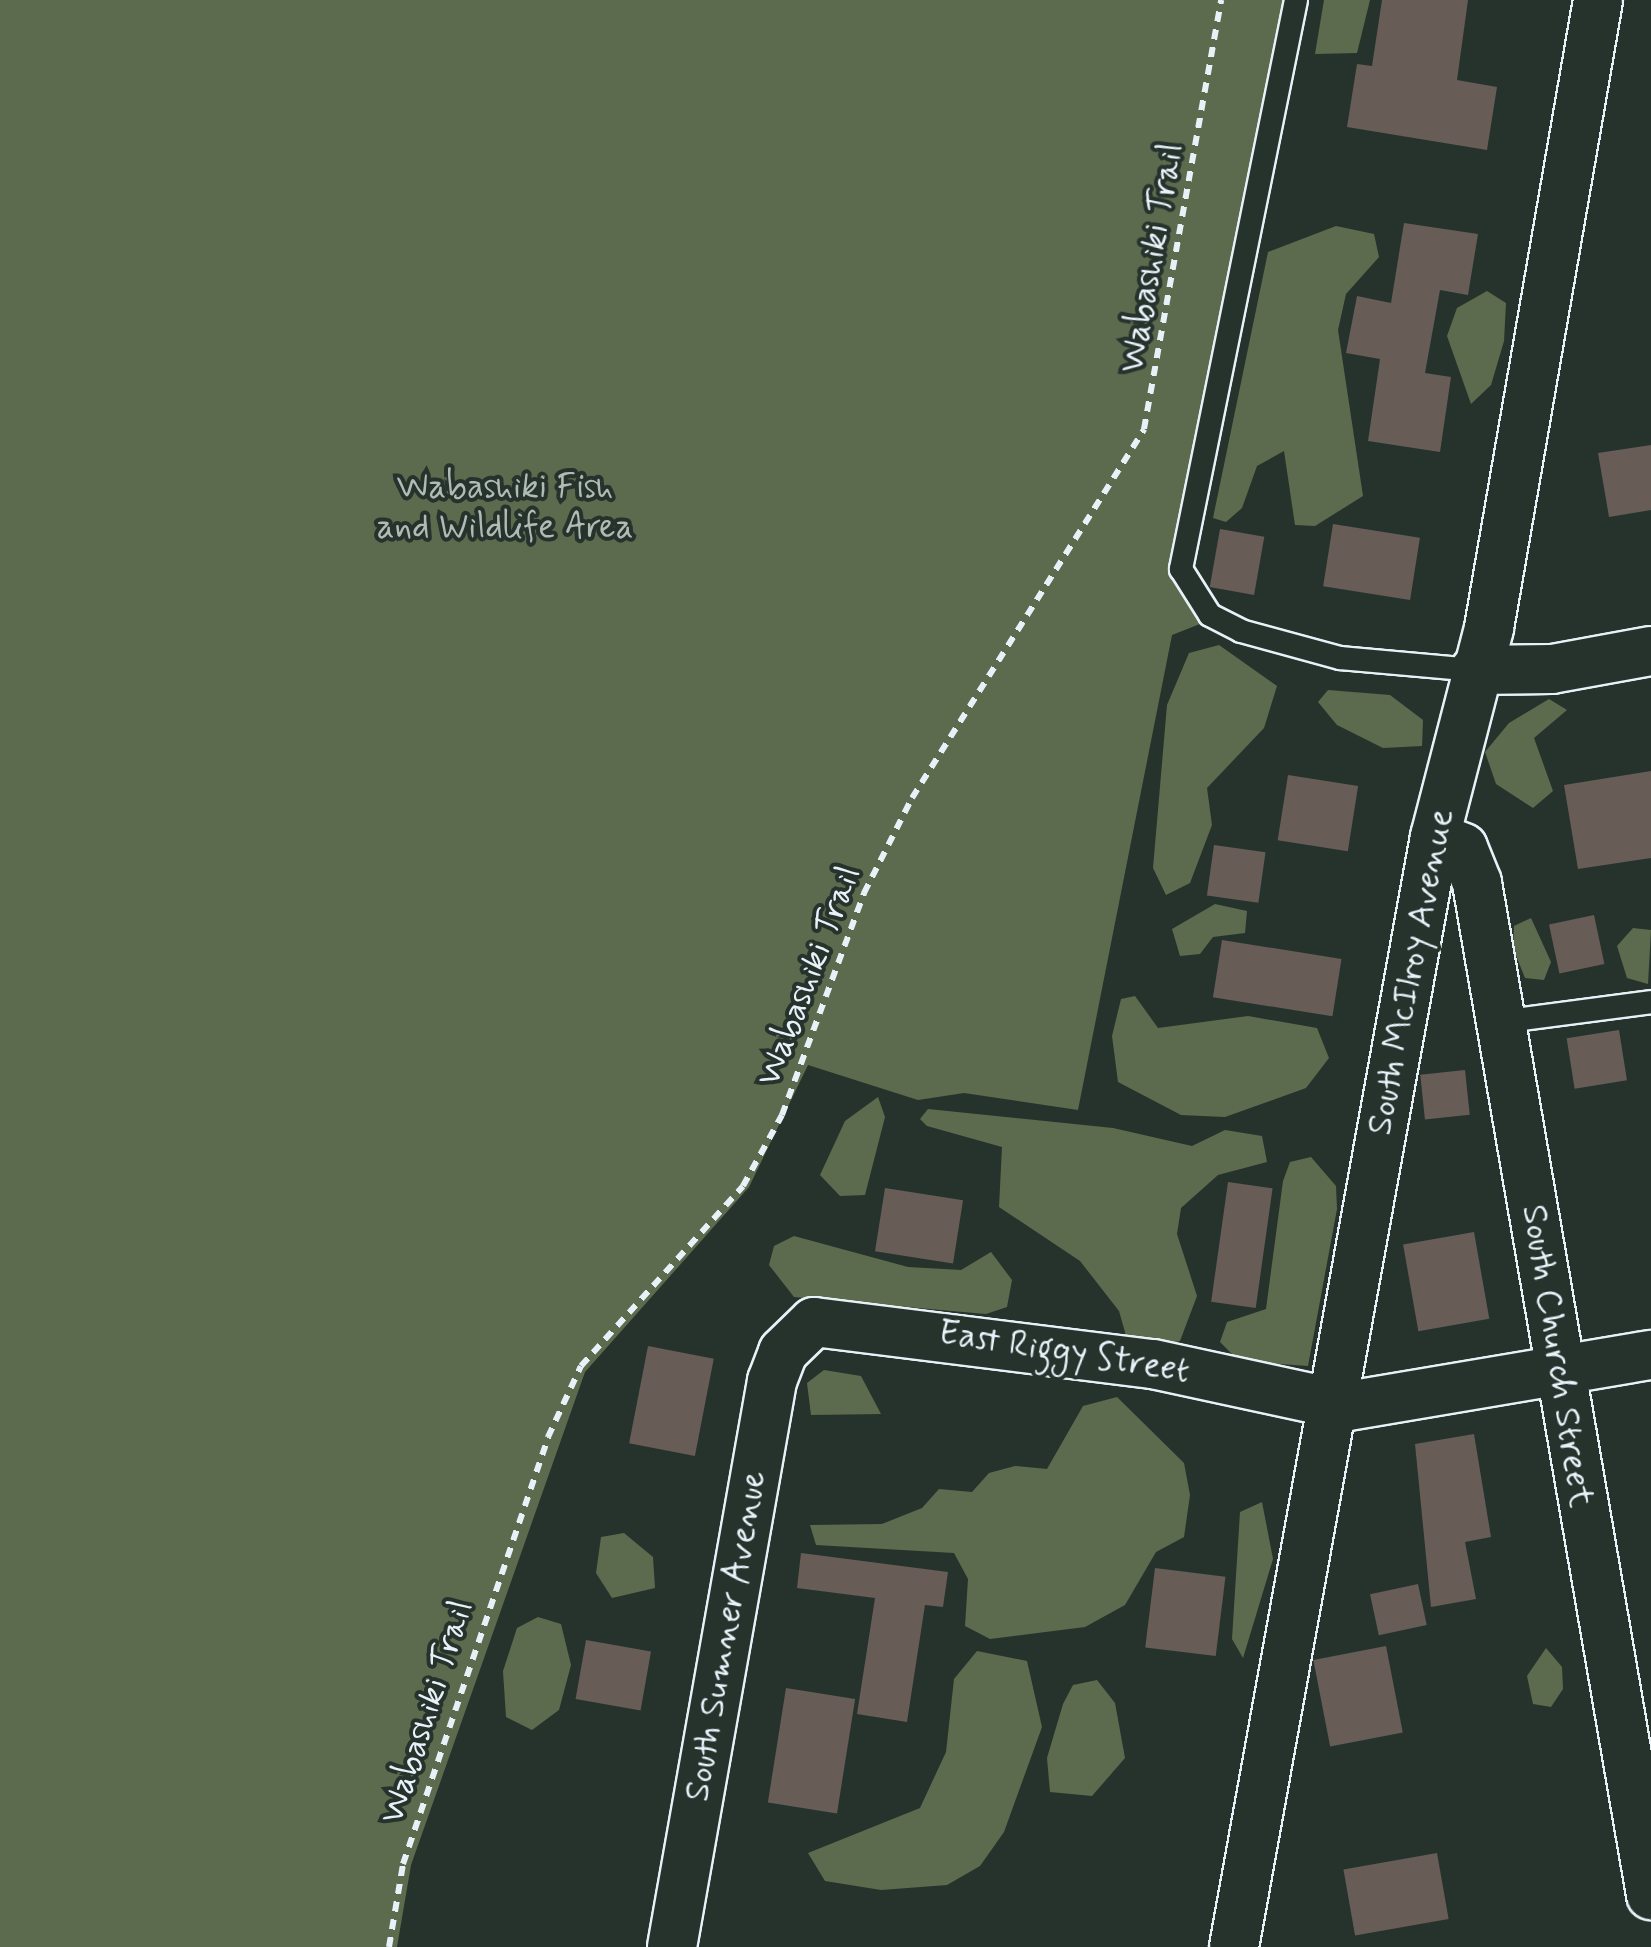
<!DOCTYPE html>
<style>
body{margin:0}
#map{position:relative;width:1651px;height:1947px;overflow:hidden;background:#26332d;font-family:Mynerve,sans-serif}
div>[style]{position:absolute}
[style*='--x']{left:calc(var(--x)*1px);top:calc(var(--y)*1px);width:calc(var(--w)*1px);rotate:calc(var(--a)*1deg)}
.green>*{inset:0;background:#5c6b4d}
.building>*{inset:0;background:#675c56;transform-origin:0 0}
.path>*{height:6px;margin-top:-3px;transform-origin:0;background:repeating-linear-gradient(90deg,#e8f1f8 0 10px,transparent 0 18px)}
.roads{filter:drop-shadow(2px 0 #e8f1f8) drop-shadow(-2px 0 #e8f1f8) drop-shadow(0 2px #e8f1f8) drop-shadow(0 -2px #e8f1f8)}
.service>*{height:22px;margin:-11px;padding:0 11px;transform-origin:11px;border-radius:11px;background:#26332d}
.minor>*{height:48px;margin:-24px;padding:0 24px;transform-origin:24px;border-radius:24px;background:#26332d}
span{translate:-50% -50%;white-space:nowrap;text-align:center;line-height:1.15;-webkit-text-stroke:8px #26332d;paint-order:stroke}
.street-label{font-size:35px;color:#e8f1f8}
.park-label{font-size:35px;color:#b0bbb4}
</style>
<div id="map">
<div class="green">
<i style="clip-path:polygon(0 0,1288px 0,1194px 478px,1170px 557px,1205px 622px,1172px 635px,1078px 1110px,964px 1093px,918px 1100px,808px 1065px,749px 1187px,585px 1372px,411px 1865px,397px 1947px,0 1947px)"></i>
<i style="clip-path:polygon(1324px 0,1370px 0,1357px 53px,1315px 54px)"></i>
<i style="clip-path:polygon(1336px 226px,1374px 234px,1379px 257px,1346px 294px,1338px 330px,1363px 496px,1315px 526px,1295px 525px,1284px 451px,1257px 466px,1242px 508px,1226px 522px,1213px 518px,1268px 252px)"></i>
<i style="clip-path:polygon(1487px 291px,1506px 303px,1504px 341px,1491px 385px,1471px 404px,1447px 336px,1457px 308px)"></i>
<i style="clip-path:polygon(1219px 645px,1277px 686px,1264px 728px,1207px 788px,1212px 825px,1190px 883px,1166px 895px,1153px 868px,1167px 705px,1189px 653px)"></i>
<i style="clip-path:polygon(1328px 690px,1390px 695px,1423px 720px,1422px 746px,1383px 748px,1337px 725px,1318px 702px)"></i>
<i style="clip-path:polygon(1549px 699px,1567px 710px,1534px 738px,1553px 791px,1533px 808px,1496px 784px,1485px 752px,1509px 723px)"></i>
<i style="clip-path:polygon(1215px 904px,1247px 911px,1245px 933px,1213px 937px,1200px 954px,1180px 956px,1172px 929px)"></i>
<i style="clip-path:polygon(1531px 918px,1551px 962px,1544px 980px,1525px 978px,1513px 948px,1514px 926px)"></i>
<i style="clip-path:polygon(1633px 928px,1651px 930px,1648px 984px,1627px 978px,1617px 946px)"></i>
<i style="clip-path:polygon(1135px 996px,1158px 1028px,1248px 1016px,1317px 1028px,1329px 1058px,1306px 1088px,1225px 1117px,1181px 1115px,1118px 1082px,1112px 1036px,1121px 999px)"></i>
<i style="clip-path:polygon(878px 1097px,885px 1117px,865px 1195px,840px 1196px,820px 1175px,845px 1121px)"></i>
<i style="clip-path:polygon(928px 1109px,1113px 1128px,1192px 1146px,1225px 1130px,1262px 1136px,1267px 1162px,1218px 1175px,1181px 1208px,1177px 1234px,1197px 1296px,1180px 1341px,1157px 1346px,1127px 1339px,1119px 1311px,1080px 1261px,999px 1207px,1002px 1147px,927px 1126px,920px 1119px)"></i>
<i style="clip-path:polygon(1311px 1157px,1336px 1186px,1337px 1209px,1308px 1366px,1239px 1361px,1220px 1342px,1227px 1322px,1266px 1309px,1283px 1181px,1290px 1162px)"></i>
<i style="clip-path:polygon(794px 1236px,908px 1267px,961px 1270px,991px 1252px,1012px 1280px,1007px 1307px,986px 1314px,794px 1297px,769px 1265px,774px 1246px)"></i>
<i style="clip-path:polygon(824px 1370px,861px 1376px,881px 1414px,811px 1415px,807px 1383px)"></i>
<i style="clip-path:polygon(1117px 1397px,1184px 1463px,1190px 1495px,1184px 1537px,1156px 1552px,1125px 1605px,1085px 1627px,990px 1639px,965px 1626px,968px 1579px,954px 1553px,816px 1545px,810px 1525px,882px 1524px,922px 1508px,939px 1489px,972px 1492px,989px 1473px,1015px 1466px,1047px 1469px,1083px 1406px)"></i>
<i style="clip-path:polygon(1262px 1502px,1273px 1559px,1243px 1658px,1232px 1639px,1240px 1512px)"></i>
<i style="clip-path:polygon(624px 1533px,653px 1557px,655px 1588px,612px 1598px,596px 1573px,601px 1537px)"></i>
<i style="clip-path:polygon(538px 1617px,561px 1624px,571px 1665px,559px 1710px,532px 1730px,506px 1717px,503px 1671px,517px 1628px)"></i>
<i style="clip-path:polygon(1546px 1648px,1562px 1667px,1563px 1689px,1551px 1707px,1533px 1704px,1527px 1676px)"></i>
<i style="clip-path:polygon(977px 1651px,1027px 1661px,1042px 1727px,1004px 1832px,980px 1866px,947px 1885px,881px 1890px,825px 1881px,808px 1853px,920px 1808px,946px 1752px,954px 1679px)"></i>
<i style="clip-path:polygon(1097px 1680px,1115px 1703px,1125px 1758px,1092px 1796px,1050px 1792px,1047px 1758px,1063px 1704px,1073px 1685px)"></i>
</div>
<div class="building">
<i style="clip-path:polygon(1382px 0,1468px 0,1457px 80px,1497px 87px,1487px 150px,1347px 127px,1357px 64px,1372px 66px)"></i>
<i style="clip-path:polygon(1404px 223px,1478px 234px,1468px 295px,1440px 290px,1425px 373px,1451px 377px,1440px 452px,1368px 441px,1380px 359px,1346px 353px,1357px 296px,1391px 303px)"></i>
<i style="clip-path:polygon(1651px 445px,1651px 510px,1609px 517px,1598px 453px)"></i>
<i style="left:1333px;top:524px;width:88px;height:63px;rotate:9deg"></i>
<i style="left:1220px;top:529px;width:45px;height:59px;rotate:10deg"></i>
<i style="clip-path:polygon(1651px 771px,1651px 858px,1578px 869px,1564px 785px)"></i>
<i style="left:1288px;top:775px;width:71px;height:66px;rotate:9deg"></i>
<i style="left:1214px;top:845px;width:52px;height:51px;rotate:8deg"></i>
<i style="left:1594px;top:915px;width:50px;height:46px;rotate:78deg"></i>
<i style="left:1222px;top:940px;width:121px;height:58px;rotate:9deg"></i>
<i style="left:1619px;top:1030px;width:51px;height:53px;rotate:81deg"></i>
<i style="left:1465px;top:1070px;width:45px;height:45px;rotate:84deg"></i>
<i style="left:1228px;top:1182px;width:45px;height:121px;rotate:8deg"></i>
<i style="left:885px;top:1188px;width:79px;height:64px;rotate:9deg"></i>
<i style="left:1474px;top:1232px;width:88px;height:72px;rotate:80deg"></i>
<i style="left:648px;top:1346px;width:67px;height:99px;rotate:11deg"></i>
<i style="clip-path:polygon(1474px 1434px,1491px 1537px,1465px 1542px,1476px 1599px,1431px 1607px,1415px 1444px)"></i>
<i style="clip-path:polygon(801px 1553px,948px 1572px,943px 1607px,925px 1605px,907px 1722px,857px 1714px,875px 1598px,797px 1588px)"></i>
<i style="left:1155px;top:1568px;width:71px;height:80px;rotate:7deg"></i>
<i style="left:1418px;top:1584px;width:42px;height:49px;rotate:78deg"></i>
<i style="left:586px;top:1640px;width:66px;height:60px;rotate:10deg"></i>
<i style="left:1386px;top:1646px;width:88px;height:74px;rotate:79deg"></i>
<i style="left:786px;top:1688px;width:70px;height:116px;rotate:9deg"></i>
<i style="left:1437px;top:1853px;width:67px;height:95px;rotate:80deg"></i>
</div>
<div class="path">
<i style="--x:389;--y:1947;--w:84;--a:-80.4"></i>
<i style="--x:403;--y:1864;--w:451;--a:-71.2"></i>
<i style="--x:548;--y:1437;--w:78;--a:-65.1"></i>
<i style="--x:581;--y:1366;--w:242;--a:-48"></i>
<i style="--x:743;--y:1186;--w:81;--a:-61.2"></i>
<i style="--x:782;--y:1115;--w:237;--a:-69.7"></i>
<i style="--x:864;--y:893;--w:106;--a:-63.2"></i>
<i style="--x:912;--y:798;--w:436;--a:-57.8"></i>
<i style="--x:1144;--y:429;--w:436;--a:-79.8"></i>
</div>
<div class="roads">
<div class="service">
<i style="--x:1296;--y:0;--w:581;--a:101.43"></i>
<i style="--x:1181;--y:569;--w:54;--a:57.8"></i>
<i style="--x:1210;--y:615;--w:35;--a:27"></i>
<i style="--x:1241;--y:631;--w:103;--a:15.3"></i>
<i style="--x:1340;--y:658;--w:136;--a:5.1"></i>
<i style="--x:1500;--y:1022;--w:152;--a:-7.5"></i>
</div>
<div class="minor">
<i style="--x:1475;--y:670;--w:77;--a:-0.7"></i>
<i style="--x:1552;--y:669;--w:101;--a:-10.3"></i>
<i style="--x:1435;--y:837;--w:30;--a:21"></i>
<i style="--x:1463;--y:848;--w:38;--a:68"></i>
<i style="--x:1477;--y:883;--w:1027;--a:80.24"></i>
<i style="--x:672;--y:1947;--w:575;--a:-79.98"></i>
<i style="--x:772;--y:1381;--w:31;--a:-69"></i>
<i style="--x:783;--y:1352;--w:43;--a:-44.1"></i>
<i style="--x:814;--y:1322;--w:342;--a:7.1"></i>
<i style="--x:1153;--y:1364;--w:199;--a:12.2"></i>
<i style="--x:1348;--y:1406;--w:307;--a:-9.6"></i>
<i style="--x:1234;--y:1947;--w:1128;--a:-79.74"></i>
<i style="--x:1435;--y:837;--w:216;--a:-75.5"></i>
<i style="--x:1489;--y:628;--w:637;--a:-80.15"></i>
</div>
</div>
<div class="street-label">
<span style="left:1152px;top:258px;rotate:-80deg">Wabashiki Trail</span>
<span style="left:1411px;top:972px;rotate:-79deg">South McIlroy Avenue</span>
<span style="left:809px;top:976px;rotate:-69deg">Wabashiki Trail</span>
<span style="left:1064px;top:1352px;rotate:9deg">East Riggy Street</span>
<span style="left:1557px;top:1356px;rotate:81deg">South Church Street</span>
<span style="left:726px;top:1636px;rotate:-80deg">South Sumner Avenue</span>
<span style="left:427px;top:1712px;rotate:-72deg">Wabashiki Trail</span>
</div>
<div class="park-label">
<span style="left:505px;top:507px">Wabashiki Fish<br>and Wildlife Area</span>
</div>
</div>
